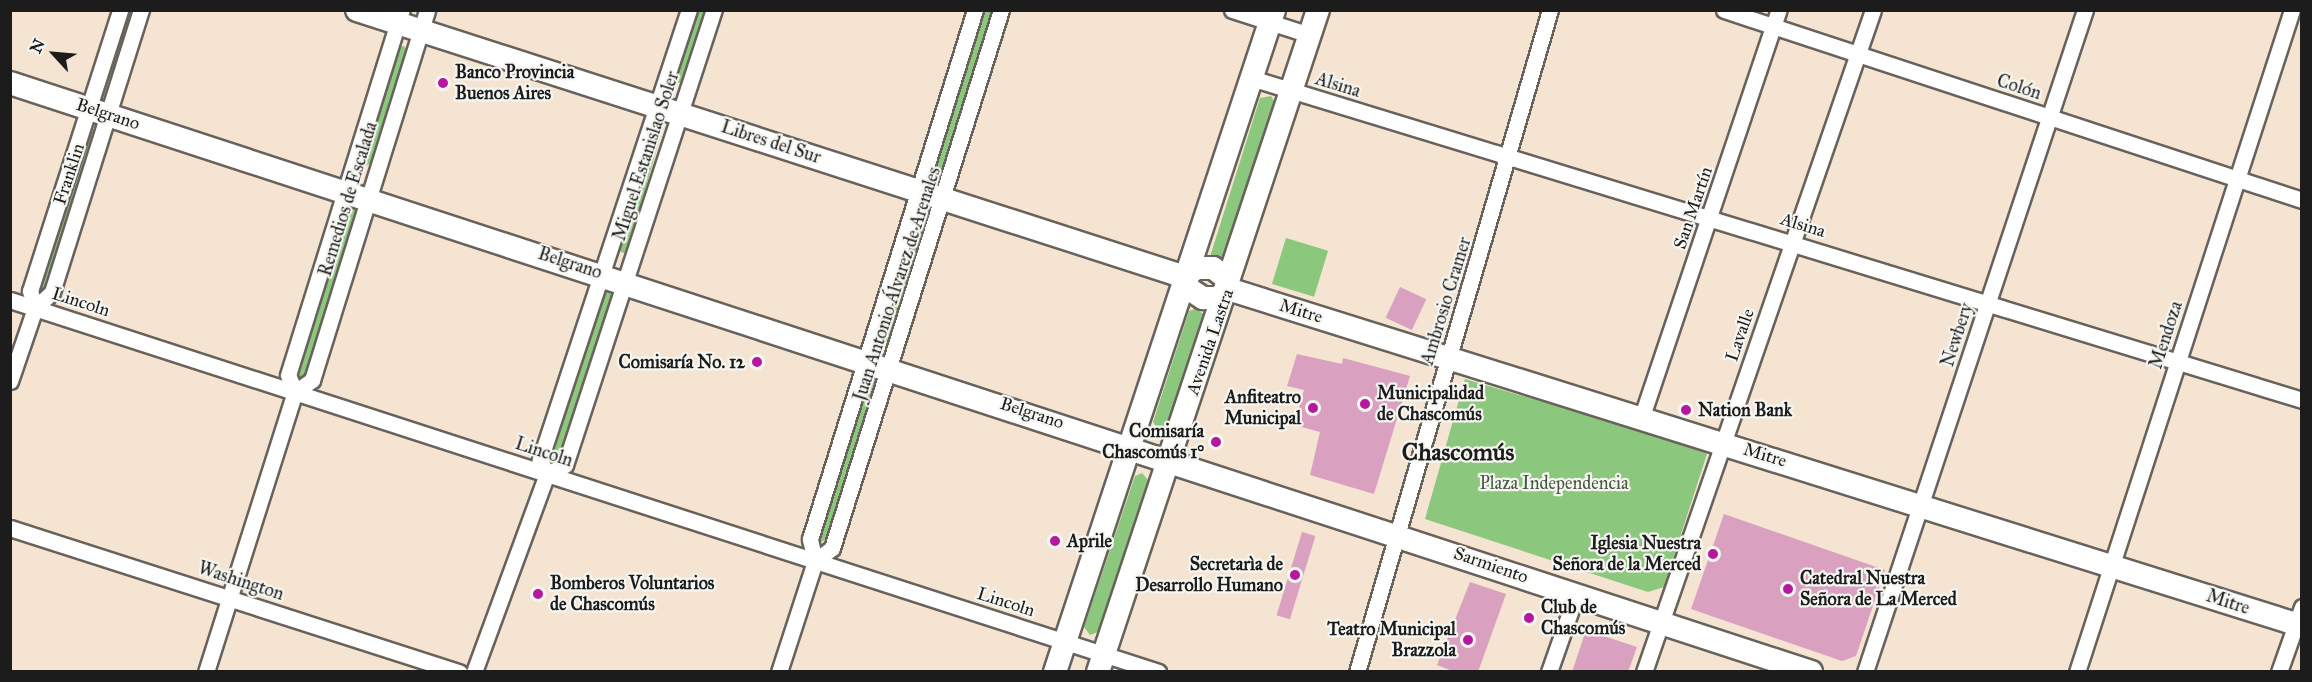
<!DOCTYPE html>
<meta charset="utf-8">
<style>
body{margin:0}
#map{position:relative;width:2312px;height:682px;overflow:hidden;background:#f5e4d1;font-family:"IM FELL Great Primer",serif}
div>[style]{position:absolute}
[style*='--x']{left:calc(var(--x)*1px);top:calc(var(--y)*1px);width:calc(var(--w)*1px);rotate:calc(var(--a)*1deg)}
.green>*{inset:0;background:#8bc77c;transform-origin:0 0}
.building>*{inset:0;background:#d9a1bf;transform-origin:0 0}
.roads{filter:drop-shadow(2px 0 #68625b) drop-shadow(-2px 0 #68625b) drop-shadow(0 2px #68625b) drop-shadow(0 -2px #68625b)}
.minor>*{height:15px;margin:-7.5px;padding:0 7.5px;transform-origin:7.5px;border-radius:7.5px;background:#fff}
.secondary>*{height:22px;margin:-11px;padding:0 11px;transform-origin:11px;border-radius:11px;background:#fff}
.dots>*{width:16px;height:16px;translate:-50% -50%;box-sizing:border-box;border:3px solid #f6f6f2;border-radius:50%}
span{translate:-50% -50%;white-space:nowrap;text-align:center;line-height:1.15;-webkit-text-stroke:4.5px #f6f6f2;paint-order:stroke}
.poi-label{font-size:18px;color:#1c1c1c;font-weight:700}
.left{translate:0 -50%;text-align:left}
.right{translate:-100% -50%;text-align:right}
.street-label{font-size:18px;color:#1c1c1c}
.park-label{font-size:18px;color:#43583e}
.district-label{font-size:24px;color:#1c1c1c;font-weight:700}
.frame{position:absolute;inset:0;border:12px solid #1c1c1c;pointer-events:none}
.north{position:absolute;left:24px;top:24px;width:60px;height:60px;-webkit-text-stroke:4px #f6f6f2;paint-order:stroke;rotate:296deg;font-size:16px;font-weight:700;line-height:24px;text-align:center;color:#1c1c1c}
.north::after{content:'';display:block;margin:auto;width:21px;height:27px;background:#1c1c1c;clip-path:polygon(50% 0,100% 100%,50% 72%,0 100%)}
</style>
<div id="map">
<div class="green">
<i style="clip-path:polygon(126px 11px,136px 11px,104px 92px,102px 89px)"></i>
<i style="clip-path:polygon(696px 11px,708px 11px,684px 82px,678px 83px,675px 76px)"></i>
<i style="clip-path:polygon(983px 11px,994px 11px,940px 176px,936px 169px)"></i>
<i style="clip-path:polygon(404px 46px,407px 51px,372px 163px,365px 166px,397px 47px)"></i>
<i style="clip-path:polygon(1271px 96px,1274px 101px,1222px 261px,1209px 260px,1260px 98px)"></i>
<i style="left:664px;top:124px;width:135px;height:7px;rotate:106deg"></i>
<i style="clip-path:polygon(89px 131px,95px 132px,46px 291px,40px 294px,36px 287px)"></i>
<i style="clip-path:polygon(354px 207px,357px 212px,306px 375px,299px 378px,296px 371px,348px 209px)"></i>
<i style="clip-path:polygon(931px 207px,891px 341px,885px 342px,882px 335px,924px 209px)"></i>
<i style="left:1286px;top:238px;width:44px;height:48px;rotate:17deg"></i>
<i style="clip-path:polygon(609px 291px,612px 296px,559px 458px,552px 461px,549px 454px,603px 293px)"></i>
<i style="clip-path:polygon(1197px 308px,1203px 314px,1166px 427px,1158px 430px,1153px 422px,1189px 311px)"></i>
<i style="clip-path:polygon(875px 378px,878px 383px,828px 539px,821px 542px,818px 535px,868px 380px)"></i>
<i style="clip-path:polygon(1465px 379px,1700px 448px,1707px 454px,1664px 587px,1648px 592px,1425px 519px)"></i>
<i style="clip-path:polygon(1142px 473px,1148px 480px,1098px 632px,1090px 635px,1084px 627px,1135px 476px)"></i>
</div>
<div class="building">
<i style="left:1400px;top:287px;width:29px;height:34px;rotate:25deg"></i>
<i style="clip-path:polygon(1297px 354px,1342px 364px,1343px 358px,1410px 376px,1374px 494px,1310px 475px,1320px 432px,1294px 425px,1304px 390px,1287px 386px)"></i>
<i style="clip-path:polygon(1724px 514px,1885px 570px,1856px 656px,1842px 661px,1691px 609px)"></i>
<i style="left:1302px;top:532px;width:14px;height:87px;rotate:17deg"></i>
<i style="clip-path:polygon(1470px 582px,1506px 594px,1478px 672px,1455px 672px,1437px 665px)"></i>
<i style="clip-path:polygon(1586px 630px,1637px 647px,1628px 672px,1572px 672px)"></i>
</div>
<div class="roads">
<div class="minor">
<i style="--x:1232;--y:10;--w:82;--a:17.8"></i>
<i style="--x:1724;--y:10;--w:608;--a:18.2"></i>
<i style="--x:1251;--y:78;--w:1099;--a:17.03"></i>
<i style="--x:10;--y:300;--w:1207;--a:17.95"></i>
<i style="--x:35;--y:308;--w:18;--a:-106"></i>
<i style="--x:30;--y:291;--w:295;--a:-72.2"></i>
<i style="--x:10;--y:381;--w:77;--a:-71.1"></i>
<i style="--x:35;--y:308;--w:23;--a:-43"></i>
<i style="--x:52;--y:292;--w:296;--a:-72.5"></i>
<i style="--x:295;--y:392;--w:18;--a:-112"></i>
<i style="--x:288;--y:375;--w:382;--a:-72.7"></i>
<i style="--x:1642;--y:416;--w:428;--a:-71.4"></i>
<i style="--x:547;--y:474;--w:16;--a:-117"></i>
<i style="--x:540;--y:460;--w:474;--a:-71.7"></i>
<i style="--x:10;--y:528;--w:472;--a:17.8"></i>
<i style="--x:815;--y:561;--w:21;--a:-37"></i>
<i style="--x:832;--y:548;--w:564;--a:-72.56"></i>
<i style="--x:206;--y:672;--w:294;--a:-72.4"></i>
<i style="--x:295;--y:392;--w:21;--a:-35"></i>
<i style="--x:312;--y:380;--w:387;--a:-72.7"></i>
<i style="--x:474;--y:672;--w:211;--a:-69.8"></i>
<i style="--x:547;--y:474;--w:20;--a:-27"></i>
<i style="--x:565;--y:465;--w:479;--a:-71.9"></i>
<i style="--x:779;--y:672;--w:117;--a:-72"></i>
<i style="--x:815;--y:561;--w:23;--a:-103"></i>
<i style="--x:810;--y:539;--w:554;--a:-72.68"></i>
<i style="--x:1357;--y:672;--w:690;--a:-73.75"></i>
<i style="--x:1549;--y:672;--w:82;--a:-70.7"></i>
<i style="--x:1644;--y:672;--w:700;--a:-70.92"></i>
<i style="--x:1865;--y:672;--w:698;--a:-71.62"></i>
<i style="--x:2077;--y:672;--w:696;--a:-72.01"></i>
<i style="--x:2279;--y:672;--w:69;--a:-70.5"></i>
</div>
<div class="secondary">
<i style="--x:357;--y:10;--w:870;--a:17.87"></i>
<i style="--x:10;--y:83;--w:1895;--a:18.11"></i>
<i style="--x:1185;--y:277;--w:14;--a:-39"></i>
<i style="--x:1196;--y:268;--w:17;--a:0"></i>
<i style="--x:1213;--y:268;--w:15;--a:37"></i>
<i style="--x:1225;--y:277;--w:12;--a:76"></i>
<i style="--x:1185;--y:277;--w:13;--a:72"></i>
<i style="--x:1189;--y:289;--w:17;--a:33"></i>
<i style="--x:1203;--y:298;--w:15;--a:0"></i>
<i style="--x:1218;--y:298;--w:13;--a:-42"></i>
<i style="--x:1228;--y:289;--w:1126;--a:17.42"></i>
<i style="--x:1055;--y:672;--w:697;--a:-71.69"></i>
<i style="--x:1098;--y:672;--w:698;--a:-71.62"></i>
</div>
</div>
<div class="dots">
<i style="left:443px;top:83px;background:#b5179e"></i>
<i style="left:757px;top:362px;background:#b5179e"></i>
<i style="left:1365px;top:404px;background:#b5179e"></i>
<i style="left:1313px;top:408px;background:#b5179e"></i>
<i style="left:1686px;top:410px;background:#b5179e"></i>
<i style="left:1216px;top:442px;background:#b5179e"></i>
<i style="left:1055px;top:541px;background:#b5179e"></i>
<i style="left:1713px;top:554px;background:#b5179e"></i>
<i style="left:1295px;top:575px;background:#b5179e"></i>
<i style="left:1788px;top:589px;background:#b5179e"></i>
<i style="left:538px;top:594px;background:#b5179e"></i>
<i style="left:1529px;top:618px;background:#b5179e"></i>
<i style="left:1468px;top:640px;background:#b5179e"></i>
</div>
<div class="poi-label">
<span class="left" style="left:455px;top:83px">Banco Provincia<br>Buenos Aires</span>
<span class="right" style="left:745px;top:362px">Comisaría No. 12</span>
<span class="left" style="left:1377px;top:404px">Municipalidad<br>de Chascomús</span>
<span class="right" style="left:1301px;top:408px">Anfiteatro<br>Municipal</span>
<span class="left" style="left:1698px;top:410px">Nation Bank</span>
<span class="right" style="left:1204px;top:442px">Comisaría<br>Chascomús 1°</span>
<span class="left" style="left:1067px;top:541px">Aprile</span>
<span class="right" style="left:1701px;top:554px">Iglesia Nuestra<br>Señora de la Merced</span>
<span class="right" style="left:1283px;top:575px">Secretarìa de<br>Desarrollo Humano</span>
<span class="left" style="left:1800px;top:589px">Catedral Nuestra<br>Señora de La Merced</span>
<span class="left" style="left:550px;top:594px">Bomberos Voluntarios<br>de Chascomús</span>
<span class="left" style="left:1541px;top:618px">Club de<br>Chascomús</span>
<span class="right" style="left:1456px;top:640px">Teatro Municipal<br>Brazzola</span>
</div>
<div class="street-label">
<span style="left:1338px;top:85px;rotate:17deg">Alsina</span>
<span style="left:2019px;top:87px;rotate:18deg">Colón</span>
<span style="left:108px;top:114px;rotate:18deg">Belgrano</span>
<span style="left:771px;top:142px;rotate:18deg">Libres del Sur</span>
<span style="left:646px;top:156px;rotate:-72deg">Miguel Estanislao Soler</span>
<span style="left:69px;top:174px;rotate:-72deg">Franklin</span>
<span style="left:348px;top:199px;rotate:-73deg">Remedios de Escalada</span>
<span style="left:1693px;top:208px;rotate:-71deg">San Martín</span>
<span style="left:1803px;top:225px;rotate:17deg">Alsina</span>
<span style="left:570px;top:263px;rotate:18deg">Belgrano</span>
<span style="left:897px;top:284px;rotate:-72deg">Juan Antonio Álvarez de Arenales</span>
<span style="left:1446px;top:301px;rotate:-73deg">Ambrosio Cramer</span>
<span style="left:81px;top:302px;rotate:18deg">Lincoln</span>
<span style="left:1301px;top:311px;rotate:17deg">Mitre</span>
<span style="left:1740px;top:335px;rotate:-71deg">Lavalle</span>
<span style="left:1957px;top:335px;rotate:-72deg">Newbery</span>
<span style="left:2166px;top:335px;rotate:-72deg">Mendoza</span>
<span style="left:1210px;top:342px;rotate:-71deg">Avenida Lastra</span>
<span style="left:1032px;top:413px;rotate:18deg">Belgrano</span>
<span style="left:544px;top:452px;rotate:18deg">Lincoln</span>
<span style="left:1765px;top:455px;rotate:17deg">Mitre</span>
<span style="left:1491px;top:565px;rotate:19deg">Sarmiento</span>
<span style="left:241px;top:581px;rotate:18deg">Washington</span>
<span style="left:1006px;top:602px;rotate:18deg">Lincoln</span>
<span style="left:2228px;top:602px;rotate:18deg">Mitre</span>
</div>
<div class="park-label">
<span style="left:1554px;top:483px">Plaza Independencia</span>
</div>
<div class="district-label">
<span style="left:1458px;top:453px">Chascomús</span>
</div>
<div class="frame"></div>
<div class="north">N</div>
</div>
